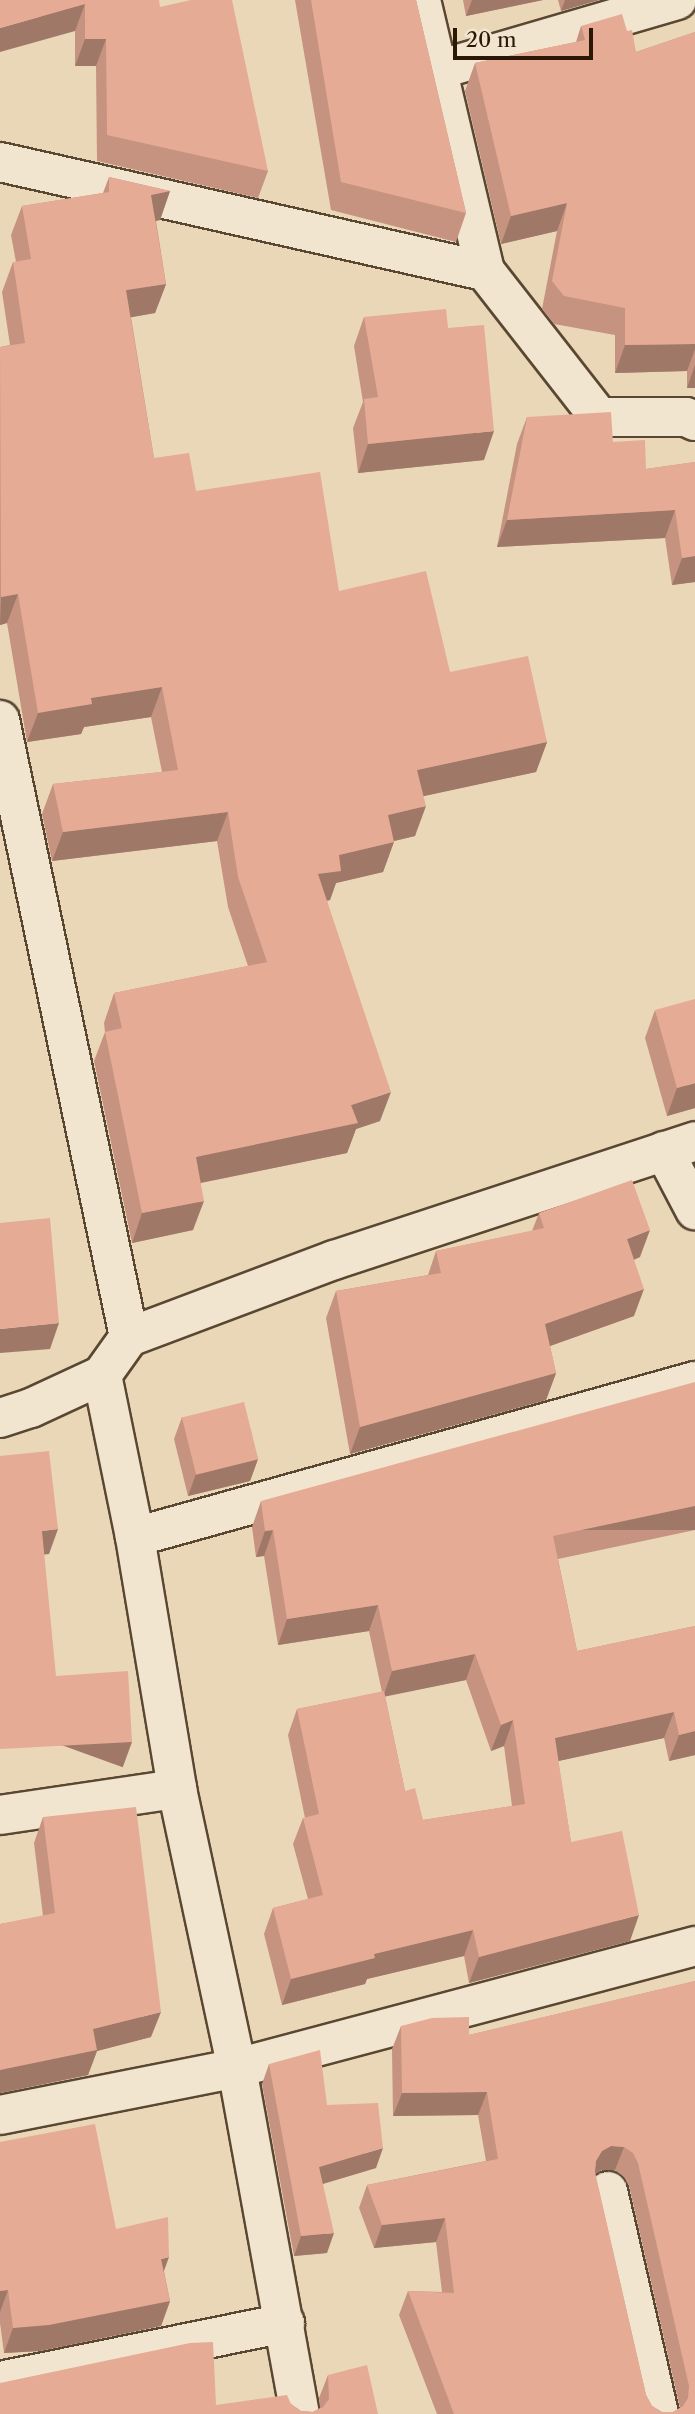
<!DOCTYPE html>
<style>
body{margin:0}
#map{position:relative;width:695px;height:2414px;overflow:hidden;background:#e9d7b7;font-family:"Libre Caslon Text",serif}
div>[style]{position:absolute}
[style*='--x']{left:calc(var(--x)*1px);top:calc(var(--y)*1px);width:calc(var(--w)*1px);rotate:calc(var(--a)*1deg)}
.roads{filter:drop-shadow(2px 0 #5a4732) drop-shadow(-2px 0 #5a4732) drop-shadow(0 2px #5a4732) drop-shadow(0 -2px #5a4732)}
.street>*{height:38px;margin:-19px;padding:0 19px;transform-origin:19px;border-radius:19px;background:#f1e5d0}
.wall>*{inset:0;background:#c59380}
.shaded-wall>*{inset:0;background:#a07868;transform-origin:0 0}
.building>*{inset:0;background:#e5ab95;transform-origin:0 0}
span{translate:-50% -50%;white-space:nowrap;text-align:center;line-height:1.15;-webkit-text-stroke:5px #f1e5d0;paint-order:stroke}
.scale{position:absolute;left:453px;top:28px;width:140px;height:32px;box-sizing:border-box;border:4px solid #2b1706;border-top:0;padding-left:9px;font-size:21px;line-height:24px;white-space:nowrap;color:#2b1706;-webkit-text-stroke:5px #f1e5d0;paint-order:stroke}
</style>
<div id="map">
<div class="roads">
<div class="street">
<i style="--x:421;--y:0;--w:278;--a:76.7"></i>
<i style="--x:485;--y:271;--w:185;--a:52"></i>
<i style="--x:599;--y:417;--w:87;--a:0"></i>
<i style="--x:686;--y:417;--w:10;--a:24"></i>
<i style="--x:438;--y:70;--w:249;--a:-16.3"></i>
<i style="--x:0;--y:162;--w:497;--a:12.7"></i>
<i style="--x:0;--y:720;--w:630;--a:78.19"></i>
<i style="--x:664;--y:1151;--w:67;--a:62.3"></i>
<i style="--x:102;--y:1375;--w:165;--a:78.5"></i>
<i style="--x:135;--y:1537;--w:255;--a:80.5"></i>
<i style="--x:177;--y:1789;--w:285;--a:77.9"></i>
<i style="--x:237;--y:2068;--w:352;--a:79.7"></i>
<i style="--x:0;--y:1418;--w:33;--a:-18"></i>
<i style="--x:31;--y:1408;--w:78;--a:-24.9"></i>
<i style="--x:102;--y:1375;--w:47;--a:-54.6"></i>
<i style="--x:129;--y:1337;--w:219;--a:-20.6"></i>
<i style="--x:334;--y:1260;--w:380;--a:-18.2"></i>
<i style="--x:135;--y:1537;--w:581;--a:-15.57"></i>
<i style="--x:0;--y:1815;--w:179;--a:-8.4"></i>
<i style="--x:0;--y:2115;--w:242;--a:-11.2"></i>
<i style="--x:237;--y:2068;--w:474;--a:-14.9"></i>
<i style="--x:608;--y:2191;--w:229;--a:77.1"></i>
<i style="--x:0;--y:2381;--w:291;--a:-11.5"></i>
</div>
</div>
<div class="wall">
<i style="clip-path:polygon(0 0,160px 7px,268px 171px,258px 198px,97px 161px,96px 66px,75px 66px,75px 31px)"></i>
<i style="clip-path:polygon(295px 0,416px 0,466px 213px,456px 242px,331px 210px)"></i>
<i style="clip-path:polygon(463px 0,543px 0,466px 16px)"></i>
<i style="clip-path:polygon(558px 0,599px 0,561px 11px)"></i>
<i style="clip-path:polygon(581px 26px,627px 31px,636px 52px,695px 32px,695px 388px,687px 388px,687px 371px,615px 373px,615px 335px,554px 324px,542px 309px,557px 231px,501px 244px,465px 91px,475px 63px,576px 42px)"></i>
<i style="clip-path:polygon(109px 177px,170px 191px,160px 220px,156px 221px,166px 284px,155px 313px,131px 317px,154px 458px,196px 491px,339px 591px,547px 742px,536px 772px,423px 796px,415px 836px,394px 841px,383px 872px,336px 883px,330px 900px,327px 901px,380px 1121px,356px 1129px,347px 1153px,201px 1183px,193px 1230px,132px 1243px,94px 1061px,105px 1032px,104px 1023px,114px 993px,248px 966px,228px 907px,217px 841px,52px 861px,42px 814px,53px 784px,162px 772px,151px 717px,84px 727px,81px 734px,27px 742px,7px 623px,0 625px,0 347px,10px 345px,2px 292px,13px 262px,16px 262px,11px 235px,22px 206px,103px 193px)"></i>
<i style="clip-path:polygon(364px 317px,448px 328px,484px 460px,358px 473px,353px 428px,363px 402px,354px 346px)"></i>
<i style="clip-path:polygon(527px 417px,613px 442px,646px 469px,695px 462px,695px 582px,672px 585px,665px 538px,497px 547px,517px 444px)"></i>
<i style="clip-path:polygon(655px 1010px,695px 1108px,667px 1116px,645px 1038px)"></i>
<i style="clip-path:polygon(539px 1213px,640px 1257px,634px 1260px,634px 1316px,550px 1346px,556px 1373px,546px 1400px,350px 1454px,326px 1318px,336px 1291px,428px 1275px,436px 1251px,532px 1231px)"></i>
<i style="clip-path:polygon(182px 1417px,258px 1459px,250px 1481px,188px 1496px,174px 1439px)"></i>
<i style="clip-path:polygon(evenodd,261px 1501px,695px 1530px,558px 1559px,577px 1651px,695px 1626px,695px 1755px,669px 1761px,664px 1738px,558px 1761px,571px 1842px,630px 1941px,469px 1983px,464px 1956px,367px 1979px,365px 1984px,282px 2005px,264px 1934px,273px 1908px,308px 1899px,293px 1844px,303px 1818px,305px 1818px,288px 1735px,297px 1709px,382px 1692px,369px 1631px,278px 1645px,264px 1556px,256px 1557px,252px 1527px,261px 1501px,466px 1680px,491px 1751px,504px 1746px,512px 1806px,423px 1820px,405px 1791px,385px 1696px,466px 1680px)"></i>
<i style="clip-path:polygon(43px 1817px,151px 2037px,97px 2051px,88px 2075px,0 2093px,0 1924px,43px 1916px,34px 1843px)"></i>
<i style="clip-path:polygon(evenodd,695px 1981px,695px 2414px,437px 2414px,399px 2315px,408px 2291px,442px 2292px,436px 2242px,374px 2248px,359px 2208px,367px 2185px,486px 2161px,478px 2115px,393px 2116px,392px 2049px,401px 2026px,469px 2035px,695px 1981px,602px 2170px,615px 2170px,624px 2177px,629px 2186px,680px 2408px,673px 2412px,662px 2412px,652px 2406px,646px 2395px,595px 2174px,602px 2170px)"></i>
<i style="clip-path:polygon(269px 2064px,327px 2105px,376px 2168px,323px 2184px,327px 2253px,294px 2256px,262px 2084px)"></i>
<i style="clip-path:polygon(0 2142px,116px 2229px,164px 2271px,170px 2301px,161px 2326px,40px 2351px,4px 2353px,0 2323px)"></i>
<i style="clip-path:polygon(328px 2375px,378px 2414px,0 2414px,216px 2405px,291px 2404px,301px 2411px,313px 2412px,320px 2408px,319px 2398px)"></i>
</div>
<div class="shaded-wall">
<i style="clip-path:polygon(472px 0,543px 0,466px 16px)"></i>
<i style="clip-path:polygon(565px 0,599px 0,561px 11px)"></i>
<i style="clip-path:polygon(85px 4px,75px 31px,0 52px,0 28px)"></i>
<i style="clip-path:polygon(85px 39px,106px 39px,96px 66px,75px 66px)"></i>
<i style="clip-path:polygon(170px 191px,160px 220px,141px 224px,151px 195px)"></i>
<i style="clip-path:polygon(567px 203px,557px 231px,501px 244px,511px 216px)"></i>
<i style="clip-path:polygon(166px 284px,155px 313px,116px 320px,126px 290px)"></i>
<i style="clip-path:polygon(695px 344px,695px 349px,687px 371px,615px 373px,625px 345px)"></i>
<i style="clip-path:polygon(695px 365px,695px 388px,687px 388px)"></i>
<i style="clip-path:polygon(494px 431px,484px 460px,358px 473px,368px 444px)"></i>
<i style="clip-path:polygon(675px 510px,665px 538px,497px 547px,507px 520px)"></i>
<i style="clip-path:polygon(695px 556px,695px 582px,672px 585px,682px 558px)"></i>
<i style="clip-path:polygon(18px 594px,7px 623px,0 625px,1px 597px)"></i>
<i style="clip-path:polygon(162px 687px,151px 717px,84px 727px,81px 734px,27px 742px,38px 713px,91px 698px)"></i>
<i style="clip-path:polygon(547px 742px,536px 772px,406px 800px,417px 770px)"></i>
<i style="clip-path:polygon(426px 806px,415px 836px,377px 845px,388px 815px)"></i>
<i style="clip-path:polygon(228px 812px,217px 841px,52px 861px,63px 832px)"></i>
<i style="clip-path:polygon(394px 842px,383px 872px,336px 883px,330px 900px,307px 904px,318px 874px,339px 855px)"></i>
<i style="clip-path:polygon(695px 1083px,695px 1108px,667px 1116px,677px 1088px)"></i>
<i style="clip-path:polygon(391px 1092px,380px 1121px,356px 1129px,347px 1153px,185px 1186px,196px 1157px)"></i>
<i style="clip-path:polygon(204px 1201px,193px 1230px,132px 1243px,142px 1213px)"></i>
<i style="clip-path:polygon(650px 1230px,640px 1257px,617px 1266px,627px 1239px)"></i>
<i style="clip-path:polygon(644px 1289px,634px 1316px,536px 1351px,545px 1324px)"></i>
<i style="clip-path:polygon(59px 1323px,50px 1349px,0 1353px,0 1329px)"></i>
<i style="clip-path:polygon(556px 1373px,546px 1400px,350px 1454px,360px 1427px)"></i>
<i style="clip-path:polygon(258px 1459px,250px 1481px,188px 1496px,196px 1474px)"></i>
<i style="left:695px;top:1506px;width:24px;height:145px;rotate:90deg"></i>
<i style="clip-path:polygon(58px 1529px,49px 1554px,33px 1556px,42px 1531px)"></i>
<i style="clip-path:polygon(273px 1530px,264px 1556px,256px 1557px,265px 1531px)"></i>
<i style="clip-path:polygon(378px 1605px,369px 1631px,278px 1645px,287px 1619px)"></i>
<i style="clip-path:polygon(475px 1654px,466px 1680px,383px 1697px,392px 1671px)"></i>
<i style="clip-path:polygon(674px 1712px,664px 1738px,545px 1764px,555px 1738px)"></i>
<i style="clip-path:polygon(513px 1720px,504px 1746px,491px 1751px,501px 1725px)"></i>
<i style="clip-path:polygon(695px 1731px,695px 1755px,669px 1761px,679px 1735px)"></i>
<i style="left:132px;top:1742px;width:27px;height:132px;rotate:110deg"></i>
<i style="clip-path:polygon(639px 1915px,630px 1941px,469px 1983px,479px 1957px)"></i>
<i style="clip-path:polygon(473px 1930px,464px 1956px,367px 1979px,365px 1984px,282px 2005px,291px 1979px,374px 1954px)"></i>
<i style="clip-path:polygon(161px 2012px,151px 2037px,97px 2051px,88px 2075px,0 2093px,0 2070px,93px 2029px)"></i>
<i style="clip-path:polygon(487px 2092px,478px 2115px,393px 2116px,402px 2093px)"></i>
<i style="clip-path:polygon(611px 2146px,624px 2147px,615px 2170px,602px 2170px,594px 2175px,596px 2161px,602px 2151px)"></i>
<i style="clip-path:polygon(383px 2148px,376px 2168px,312px 2187px,319px 2167px)"></i>
<i style="clip-path:polygon(445px 2218px,436px 2242px,374px 2248px,382px 2225px)"></i>
<i style="clip-path:polygon(334px 2233px,327px 2253px,294px 2256px,301px 2236px)"></i>
<i style="clip-path:polygon(169px 2257px,160px 2282px,161px 2259px)"></i>
<i style="clip-path:polygon(8px 2290px,0 2312px,0 2291px)"></i>
<i style="clip-path:polygon(170px 2301px,161px 2326px,40px 2351px,4px 2353px,13px 2328px)"></i>
</div>
<div class="building">
<i style="clip-path:polygon(0 0,159px 0,160px 7px,191px 0,232px 0,268px 171px,107px 135px,106px 39px,85px 39px,85px 4px,0 28px)"></i>
<i style="clip-path:polygon(311px 0,416px 0,466px 213px,341px 182px)"></i>
<i style="clip-path:polygon(622px 14px,627px 31px,632px 30px,636px 52px,695px 32px,695px 344px,625px 345px,625px 308px,564px 296px,552px 281px,567px 203px,511px 216px,475px 63px,585px 40px,581px 26px)"></i>
<i style="clip-path:polygon(109px 177px,170px 191px,151px 195px,166px 284px,126px 290px,154px 458px,189px 453px,196px 491px,320px 472px,339px 591px,426px 571px,450px 672px,528px 656px,547px 742px,417px 770px,426px 806px,388px 815px,394px 842px,339px 855px,341px 871px,318px 874px,391px 1092px,351px 1105px,358px 1123px,196px 1157px,204px 1201px,142px 1213px,105px 1032px,122px 1028px,114px 993px,267px 962px,238px 877px,228px 812px,63px 832px,53px 784px,178px 770px,162px 687px,91px 698px,92px 704px,38px 713px,18px 594px,1px 597px,0 347px,25px 343px,13px 262px,31px 259px,22px 206px,109px 192px)"></i>
<i style="clip-path:polygon(446px 309px,448px 328px,484px 325px,494px 431px,368px 444px,364px 399px,378px 397px,364px 317px)"></i>
<i style="clip-path:polygon(611px 412px,613px 442px,645px 440px,646px 469px,695px 462px,695px 556px,682px 558px,675px 510px,507px 520px,527px 417px)"></i>
<i style="clip-path:polygon(695px 999px,695px 1083px,677px 1088px,655px 1010px)"></i>
<i style="clip-path:polygon(632px 1180px,650px 1230px,627px 1239px,644px 1289px,545px 1324px,556px 1373px,360px 1427px,336px 1291px,441px 1273px,436px 1251px,544px 1228px,539px 1213px)"></i>
<i style="clip-path:polygon(50px 1218px,59px 1323px,0 1329px,0 1223px)"></i>
<i style="clip-path:polygon(695px 1382px,695px 1506px,553px 1536px,577px 1651px,695px 1626px,695px 1731px,679px 1735px,674px 1712px,555px 1738px,571px 1842px,622px 1831px,639px 1915px,479px 1957px,473px 1930px,374px 1954px,375px 1958px,291px 1979px,273px 1908px,323px 1895px,303px 1818px,319px 1814px,297px 1709px,384px 1691px,405px 1791px,415px 1788px,423px 1820px,525px 1804px,513px 1720px,501px 1725px,475px 1654px,392px 1671px,378px 1605px,287px 1619px,273px 1530px,265px 1531px,261px 1501px)"></i>
<i style="left:244px;top:1402px;width:59px;height:64px;rotate:76deg"></i>
<i style="clip-path:polygon(49px 1451px,58px 1529px,42px 1531px,56px 1676px,128px 1671px,132px 1742px,0 1749px,0 1456px)"></i>
<i style="clip-path:polygon(136px 1807px,161px 2012px,93px 2029px,97px 2050px,0 2070px,0 1924px,55px 1913px,43px 1817px)"></i>
<i style="clip-path:polygon(evenodd,695px 1981px,695px 2414px,454px 2414px,408px 2291px,454px 2293px,445px 2218px,382px 2225px,367px 2185px,498px 2159px,487px 2092px,402px 2093px,401px 2026px,432px 2018px,469px 2017px,469px 2035px,695px 1981px,611px 2146px,624px 2147px,633px 2153px,638px 2163px,689px 2386px,688px 2398px,683px 2406px,673px 2412px,662px 2412px,652px 2406px,646px 2395px,595px 2172px,596px 2161px,602px 2151px,611px 2146px)"></i>
<i style="clip-path:polygon(320px 2050px,327px 2105px,378px 2103px,383px 2148px,319px 2167px,334px 2233px,301px 2236px,269px 2064px)"></i>
<i style="clip-path:polygon(95px 2124px,116px 2229px,168px 2217px,169px 2257px,161px 2259px,170px 2301px,49px 2325px,13px 2328px,8px 2290px,0 2291px,0 2142px)"></i>
<i style="clip-path:polygon(213px 2342px,216px 2405px,287px 2395px,291px 2404px,301px 2411px,313px 2412px,323px 2407px,329px 2399px,328px 2375px,367px 2365px,378px 2414px,0 2414px,0 2383px,190px 2343px)"></i>
</div>
<div class="scale">20 m</div>
</div>
